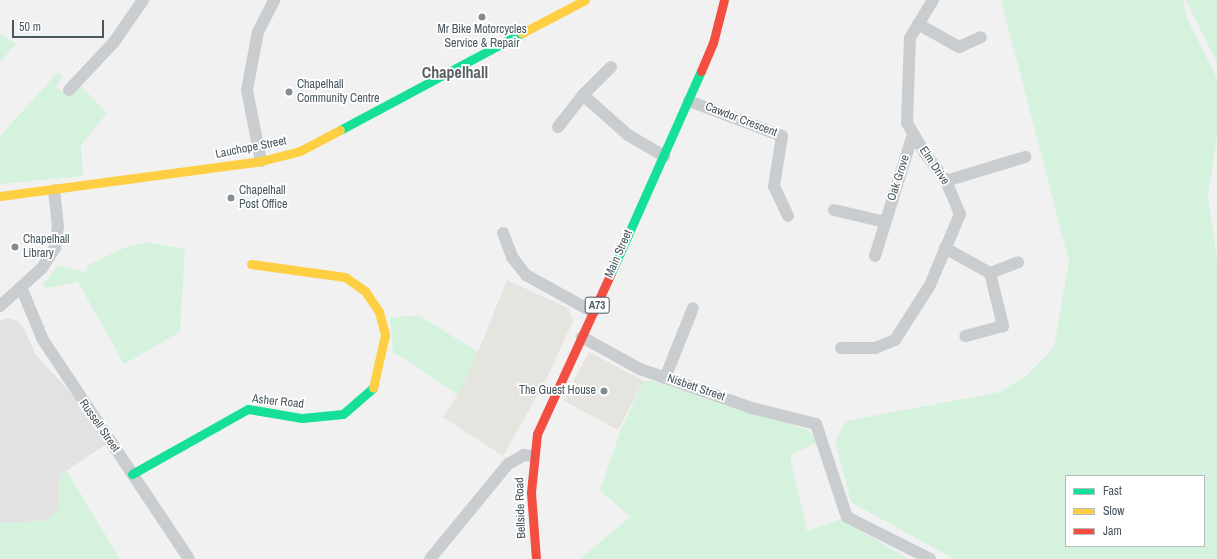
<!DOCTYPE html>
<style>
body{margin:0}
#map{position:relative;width:1217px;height:559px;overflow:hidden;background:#f2f1f1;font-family:"Archivo Narrow",sans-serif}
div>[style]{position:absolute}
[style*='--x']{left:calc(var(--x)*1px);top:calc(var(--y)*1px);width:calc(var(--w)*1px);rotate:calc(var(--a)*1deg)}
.commercial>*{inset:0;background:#e6e4df;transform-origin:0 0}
.education>*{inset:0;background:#e3e2e3}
.green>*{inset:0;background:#d4f2dd}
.street>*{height:12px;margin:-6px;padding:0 6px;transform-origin:6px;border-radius:6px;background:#cacdd0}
.fast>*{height:9px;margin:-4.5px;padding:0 4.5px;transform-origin:4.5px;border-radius:4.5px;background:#16e098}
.slow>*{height:9px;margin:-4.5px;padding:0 4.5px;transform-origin:4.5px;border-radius:4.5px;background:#ffcf43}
.jam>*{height:9px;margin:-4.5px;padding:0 4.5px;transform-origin:4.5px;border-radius:4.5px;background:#f24e42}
.dots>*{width:11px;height:11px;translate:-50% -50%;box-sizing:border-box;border:2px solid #fff;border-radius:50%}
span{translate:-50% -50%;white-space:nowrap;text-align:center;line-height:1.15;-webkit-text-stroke:3.5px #fff;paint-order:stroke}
.shield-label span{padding:1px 3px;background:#fff;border:1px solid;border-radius:3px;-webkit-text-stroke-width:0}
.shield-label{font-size:11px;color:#47565f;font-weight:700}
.poi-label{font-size:12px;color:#47565f}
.left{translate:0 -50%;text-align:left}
.right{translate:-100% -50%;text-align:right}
.street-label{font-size:12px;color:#47565f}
.district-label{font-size:16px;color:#5c6166;font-weight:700}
.legend{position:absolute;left:1065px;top:475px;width:140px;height:72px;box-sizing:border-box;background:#fff;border:1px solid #b5bbbf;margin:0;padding:5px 7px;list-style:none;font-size:12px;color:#47565f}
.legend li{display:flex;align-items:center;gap:8px;height:20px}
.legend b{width:20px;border:1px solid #b5bbbf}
.scale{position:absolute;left:12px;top:20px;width:92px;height:18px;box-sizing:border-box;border:2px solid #47565f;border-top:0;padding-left:5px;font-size:12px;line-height:14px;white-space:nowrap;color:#47565f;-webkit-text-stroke:3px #fff;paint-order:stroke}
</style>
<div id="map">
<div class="commercial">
<i style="clip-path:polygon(507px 280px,568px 308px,573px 321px,545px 382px,503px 456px,443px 417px,458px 395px,478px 352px)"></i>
<i style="left:589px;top:352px;width:62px;height:55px;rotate:28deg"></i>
</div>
<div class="education">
<i style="clip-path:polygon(7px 318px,16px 320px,24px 328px,36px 355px,81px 404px,108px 443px,60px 475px,59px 508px,46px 521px,0 523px,0 321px)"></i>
</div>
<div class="green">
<i style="clip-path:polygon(evenodd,1001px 0,1183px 0,1188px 20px,1217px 78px,1217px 137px,1208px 196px,1217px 260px,1217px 559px,954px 559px,851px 502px,835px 441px,846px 421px,1000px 392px,1027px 375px,1054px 347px,1069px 261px,1001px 0,1066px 476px,1204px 476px,1204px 546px,1066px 546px,1066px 476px)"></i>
<i style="clip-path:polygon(1186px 0,1217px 0,1217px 63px)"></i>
<i style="clip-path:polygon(0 34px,16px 44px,0 62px)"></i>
<i style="clip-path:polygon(58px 72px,62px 77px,56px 87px,71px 96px,81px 86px,107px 113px,81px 145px,83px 176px,0 184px,0 136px)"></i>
<i style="clip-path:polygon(147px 242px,185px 249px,180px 332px,124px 364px,78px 282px,47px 288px,42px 286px,58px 265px,86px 272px,88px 265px,124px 248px)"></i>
<i style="clip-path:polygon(420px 316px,478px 352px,458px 395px,402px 357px,393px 354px,390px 317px)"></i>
<i style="clip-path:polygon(644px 381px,654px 381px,808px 430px,817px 442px,790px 456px,807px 531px,841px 519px,908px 559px,580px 559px,630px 517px,600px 490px,621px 430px)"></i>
<i style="clip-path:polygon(67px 471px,120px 559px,0 559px,0 523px,46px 521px,59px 508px,60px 475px)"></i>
</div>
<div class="street">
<i style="--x:918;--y:24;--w:47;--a:29.3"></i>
<i style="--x:959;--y:47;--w:24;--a:-24"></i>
<i style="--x:611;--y:67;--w:40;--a:135"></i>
<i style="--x:583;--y:95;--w:60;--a:41.6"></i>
<i style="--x:628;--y:135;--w:42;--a:30.3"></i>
<i style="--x:69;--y:90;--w:66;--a:-46.8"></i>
<i style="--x:114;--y:42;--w:51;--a:-55.4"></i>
<i style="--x:689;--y:101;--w:99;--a:20.6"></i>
<i style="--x:782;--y:136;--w:51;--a:99.1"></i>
<i style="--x:774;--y:186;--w:33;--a:65"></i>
<i style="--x:558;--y:127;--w:41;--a:-52"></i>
<i style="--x:261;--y:161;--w:72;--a:-101.2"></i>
<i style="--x:247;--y:90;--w:59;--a:-79.3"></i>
<i style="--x:258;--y:32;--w:36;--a:-63"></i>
<i style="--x:946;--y:181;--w:83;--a:-16.9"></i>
<i style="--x:834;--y:210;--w:52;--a:13.2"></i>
<i style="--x:503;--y:233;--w:26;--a:69"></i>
<i style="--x:512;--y:257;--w:23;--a:52"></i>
<i style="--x:526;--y:275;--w:77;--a:28.9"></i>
<i style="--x:945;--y:248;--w:51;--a:29.1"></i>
<i style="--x:990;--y:273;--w:55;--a:76.2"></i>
<i style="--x:1003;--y:326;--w:39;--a:165"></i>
<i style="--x:875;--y:256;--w:128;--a:-72.7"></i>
<i style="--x:990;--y:273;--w:30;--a:-21"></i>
<i style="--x:21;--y:287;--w:57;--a:67.5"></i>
<i style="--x:43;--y:340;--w:263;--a:56.3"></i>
<i style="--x:0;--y:306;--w:57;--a:-42.1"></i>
<i style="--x:42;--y:268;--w:24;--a:-57"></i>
<i style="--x:55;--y:248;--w:21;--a:-82"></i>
<i style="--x:58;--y:227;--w:37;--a:-96"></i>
<i style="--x:582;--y:337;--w:66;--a:28.9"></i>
<i style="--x:640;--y:369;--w:119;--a:19.2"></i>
<i style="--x:752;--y:408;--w:66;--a:14"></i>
<i style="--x:816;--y:424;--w:98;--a:71.6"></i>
<i style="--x:847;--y:517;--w:93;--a:26.8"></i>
<i style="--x:841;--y:348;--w:34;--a:0"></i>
<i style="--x:875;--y:348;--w:22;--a:-22"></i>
<i style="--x:895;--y:340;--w:65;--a:-57.5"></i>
<i style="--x:930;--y:285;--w:77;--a:-67.1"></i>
<i style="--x:960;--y:214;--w:36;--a:-113"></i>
<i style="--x:946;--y:181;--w:35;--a:-127"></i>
<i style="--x:925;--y:153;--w:35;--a:-121"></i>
<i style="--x:907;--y:123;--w:85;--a:-88"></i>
<i style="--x:910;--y:38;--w:44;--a:-58.8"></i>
<i style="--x:665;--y:378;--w:75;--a:-68.2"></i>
<i style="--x:430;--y:559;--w:123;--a:-50.6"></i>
<i style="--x:508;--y:464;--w:18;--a:-29"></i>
<i style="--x:524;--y:455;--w:9;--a:6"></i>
</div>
<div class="fast">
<i style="--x:340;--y:130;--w:206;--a:-28.1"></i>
<i style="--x:611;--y:273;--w:221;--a:-66"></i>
<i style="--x:132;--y:474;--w:133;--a:-29.3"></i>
<i style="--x:248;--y:409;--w:55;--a:9.5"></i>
<i style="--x:302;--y:418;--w:41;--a:-5.6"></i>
<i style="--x:343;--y:414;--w:40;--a:-41"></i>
</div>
<div class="slow">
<i style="--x:522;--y:33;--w:71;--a:-27.6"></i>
<i style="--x:0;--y:196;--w:263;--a:-7.6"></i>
<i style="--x:261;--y:161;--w:40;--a:-14.4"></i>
<i style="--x:300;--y:151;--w:45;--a:-27.7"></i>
<i style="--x:251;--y:264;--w:95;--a:7.9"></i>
<i style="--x:345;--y:277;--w:24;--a:35"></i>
<i style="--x:365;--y:291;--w:25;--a:56"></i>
<i style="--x:379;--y:312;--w:24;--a:75"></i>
<i style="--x:385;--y:335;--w:54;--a:102.8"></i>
</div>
<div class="jam">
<i style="--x:701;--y:71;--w:30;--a:-67"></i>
<i style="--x:713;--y:43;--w:44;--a:-75.7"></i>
<i style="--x:536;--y:559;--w:67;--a:-94.3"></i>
<i style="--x:531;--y:492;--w:58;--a:-84.1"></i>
<i style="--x:537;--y:434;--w:177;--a:-65.3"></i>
</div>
<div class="dots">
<i style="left:482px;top:17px;background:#838c92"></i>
<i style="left:289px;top:92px;background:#838c92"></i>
<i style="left:231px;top:198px;background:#838c92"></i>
<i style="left:15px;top:247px;background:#838c92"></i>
<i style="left:604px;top:391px;background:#838c92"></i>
</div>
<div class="shield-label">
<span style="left:597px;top:305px">A73</span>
</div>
<div class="poi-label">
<span style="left:482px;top:37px">Mr Bike Motorcycles<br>Service &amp; Repair</span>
<span class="left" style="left:297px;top:92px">Chapelhall<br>Community Centre</span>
<span class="left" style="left:239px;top:198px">Chapelhall<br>Post Office</span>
<span class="left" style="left:23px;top:247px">Chapelhall<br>Library</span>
<span class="right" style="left:596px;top:391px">The Guest House</span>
</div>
<div class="street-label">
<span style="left:741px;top:120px;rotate:21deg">Cawdor Crescent</span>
<span style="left:251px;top:148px;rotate:-11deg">Lauchope Street</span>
<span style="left:934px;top:166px;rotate:56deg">Elm Drive</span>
<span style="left:899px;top:178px;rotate:-72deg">Oak Grove</span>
<span style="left:619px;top:254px;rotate:-66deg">Main Street</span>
<span style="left:696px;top:388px;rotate:19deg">Nisbett Street</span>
<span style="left:278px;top:402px;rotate:6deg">Asher Road</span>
<span style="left:99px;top:426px;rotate:55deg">Russell Street</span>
<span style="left:521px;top:508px;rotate:-92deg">Bellside Road</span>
</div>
<div class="district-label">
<span style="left:455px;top:72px">Chapelhall</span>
</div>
<ul class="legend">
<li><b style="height:5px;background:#16e098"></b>Fast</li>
<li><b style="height:5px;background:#ffcf43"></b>Slow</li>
<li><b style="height:5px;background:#f24e42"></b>Jam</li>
</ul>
<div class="scale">50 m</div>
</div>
